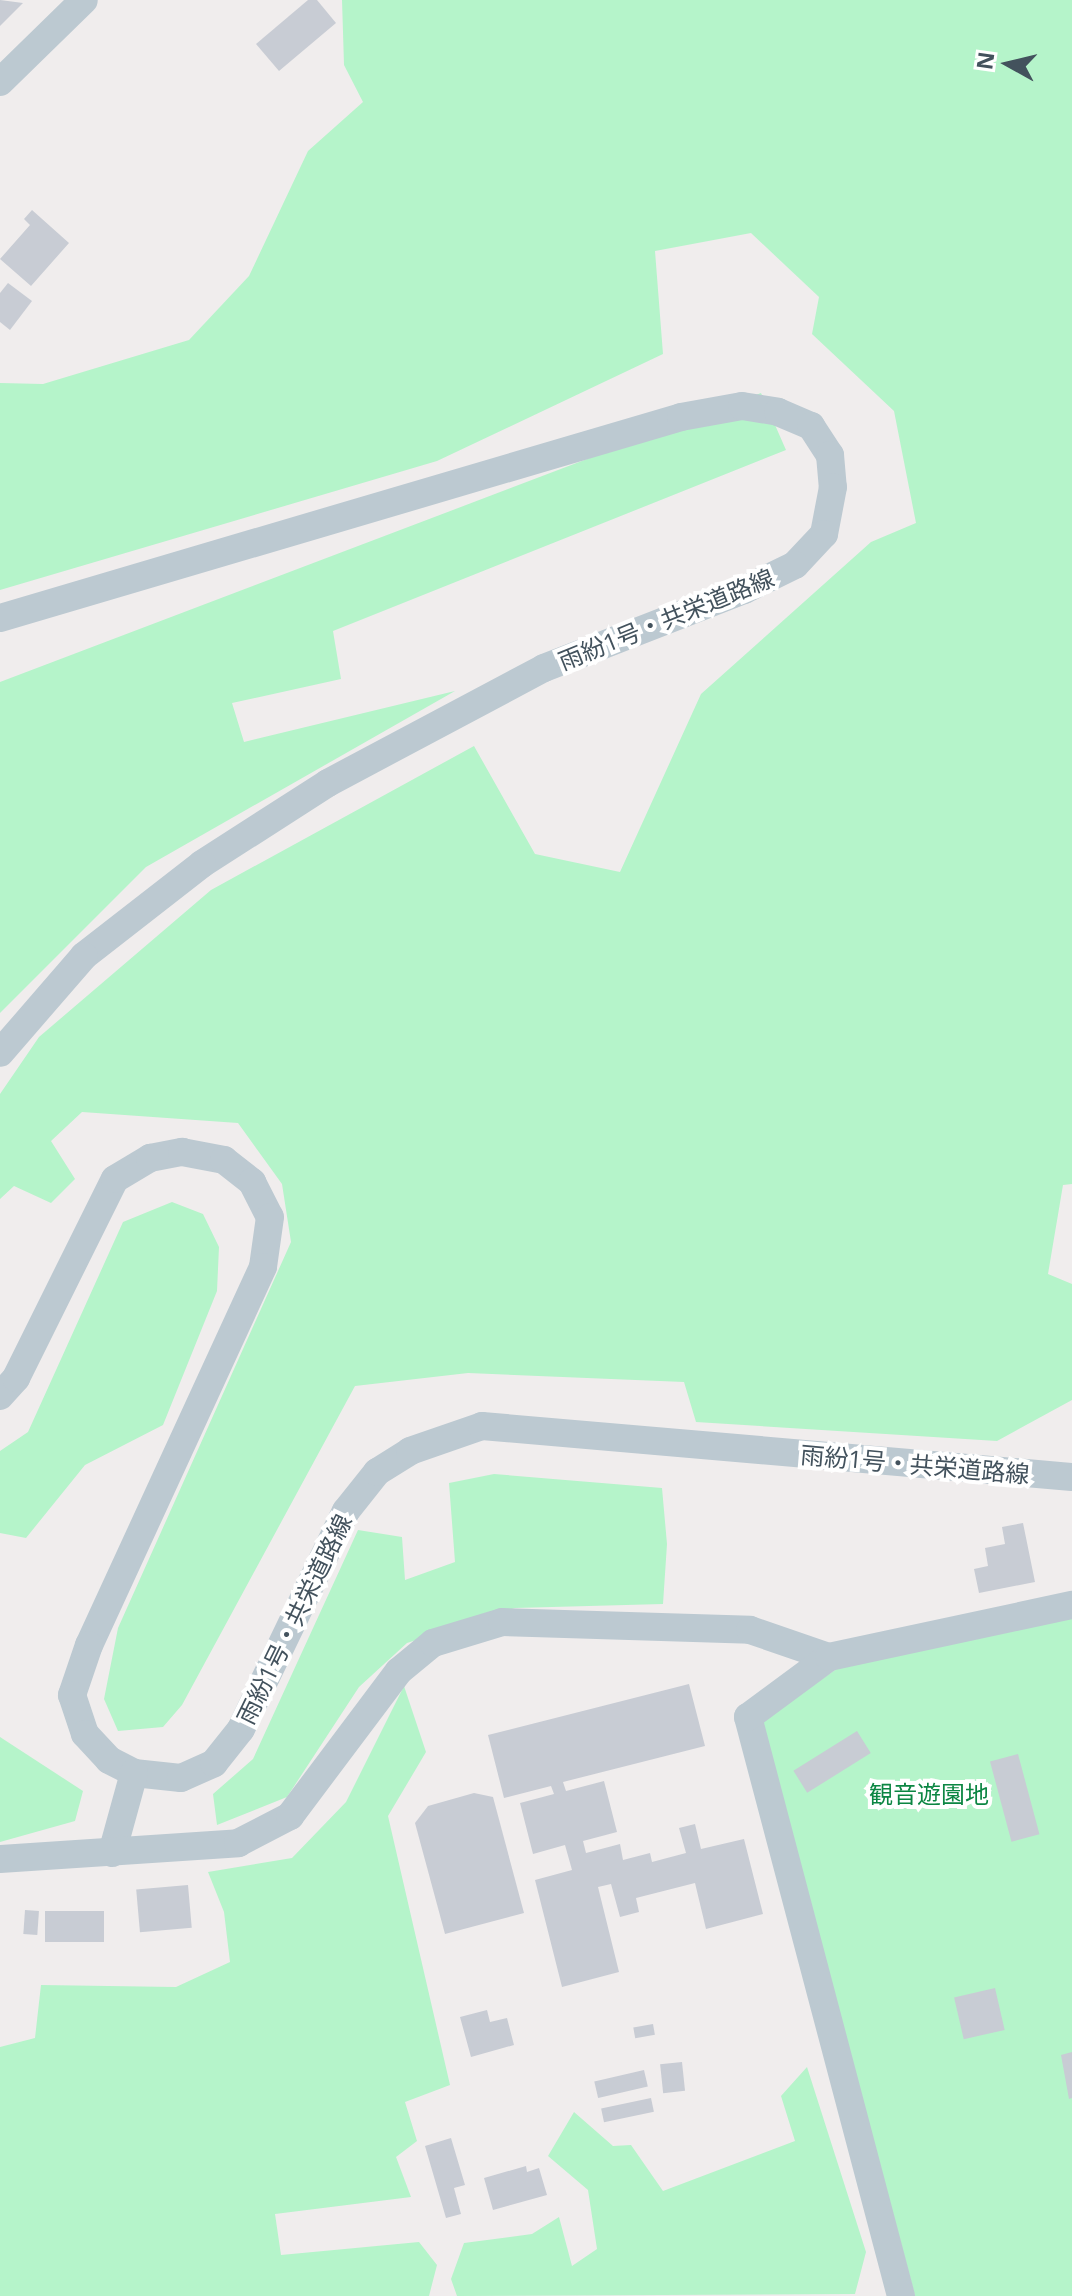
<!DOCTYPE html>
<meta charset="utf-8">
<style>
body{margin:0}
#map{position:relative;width:1072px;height:2296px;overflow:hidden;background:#f0eded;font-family:"Open Sans","Noto Sans JP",sans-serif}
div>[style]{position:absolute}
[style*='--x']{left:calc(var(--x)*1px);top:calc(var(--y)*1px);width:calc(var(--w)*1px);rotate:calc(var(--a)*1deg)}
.green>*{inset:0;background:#b5f4ca}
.building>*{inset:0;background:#c8ccd4;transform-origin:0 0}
.minor>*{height:28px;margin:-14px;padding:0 14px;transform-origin:14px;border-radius:14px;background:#bcc9d1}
span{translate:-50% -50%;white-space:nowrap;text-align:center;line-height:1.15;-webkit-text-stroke:8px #fff;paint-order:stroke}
.street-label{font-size:24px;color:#43525d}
.park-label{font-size:24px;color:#0c8643}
.north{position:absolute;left:968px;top:24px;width:80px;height:80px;-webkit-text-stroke:6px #fff;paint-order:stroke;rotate:278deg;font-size:22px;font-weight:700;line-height:32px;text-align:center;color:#43525d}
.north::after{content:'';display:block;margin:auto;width:28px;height:36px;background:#43525d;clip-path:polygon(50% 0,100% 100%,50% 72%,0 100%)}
</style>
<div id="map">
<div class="green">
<i style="clip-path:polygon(342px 0,1072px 0,1072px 1184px,1063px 1185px,1048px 1274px,1072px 1284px,1072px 1400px,997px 1441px,696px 1422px,684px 1382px,468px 1373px,355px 1386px,182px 1705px,163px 1727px,118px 1731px,104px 1699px,118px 1628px,291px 1242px,282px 1184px,238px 1123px,82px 1112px,51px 1141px,75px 1179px,51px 1203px,14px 1186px,0 1199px,0 1094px,39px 1037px,211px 890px,474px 746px,535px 854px,620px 872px,701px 694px,871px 542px,916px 523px,894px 411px,812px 334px,819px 297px,751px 233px,655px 251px,663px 354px,437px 461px,0 590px,0 383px,43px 384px,189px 340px,249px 276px,308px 151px,363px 102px,344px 65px)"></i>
<i style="clip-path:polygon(761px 393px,786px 450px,333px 631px,341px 679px,232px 703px,244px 742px,455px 691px,146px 867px,0 1013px,0 682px)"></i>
<i style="clip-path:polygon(172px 1202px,203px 1214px,219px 1247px,217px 1291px,163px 1425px,85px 1465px,26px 1538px,0 1533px,0 1451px,28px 1432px,123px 1222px)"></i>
<i style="clip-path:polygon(494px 1474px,662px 1488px,667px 1544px,663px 1604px,515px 1608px,407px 1643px,359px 1687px,287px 1797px,217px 1825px,213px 1794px,253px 1759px,358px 1530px,402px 1537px,405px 1580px,455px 1562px,449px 1483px)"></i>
<i style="clip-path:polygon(1072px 1617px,1072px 2296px,915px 2296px,761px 1721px,838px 1668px)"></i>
<i style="clip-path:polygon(404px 1686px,426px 1752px,388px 1816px,450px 2085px,405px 2102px,417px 2141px,396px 2157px,411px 2197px,275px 2214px,281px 2255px,419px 2242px,437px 2265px,429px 2296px,0 2296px,0 2047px,35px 2038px,41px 1985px,176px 1987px,230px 1962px,224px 1912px,208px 1872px,292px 1858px,346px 1802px)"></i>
<i style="clip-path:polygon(0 1737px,83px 1791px,75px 1821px,0 1842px)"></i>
<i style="clip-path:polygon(807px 2067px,866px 2252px,855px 2294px,457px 2296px,451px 2279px,464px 2243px,532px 2234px,559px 2217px,572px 2266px,597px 2249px,588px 2190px,548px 2156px,574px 2112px,613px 2146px,631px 2145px,663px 2191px,795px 2141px,781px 2096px)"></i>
</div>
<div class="building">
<i style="clip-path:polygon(0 0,23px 3px,0 26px)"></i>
<i style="clip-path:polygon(308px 0,317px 0,336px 23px,279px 71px,256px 44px)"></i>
<i style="clip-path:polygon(32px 210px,69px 243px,31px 286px,0 259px,30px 225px,24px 219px)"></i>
<i style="clip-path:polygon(8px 283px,32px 301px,10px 330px,0 322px,0 293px)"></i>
<i style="clip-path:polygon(1023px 1523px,1035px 1582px,979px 1593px,974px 1569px,988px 1566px,985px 1548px,1005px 1544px,1002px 1527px)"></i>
<i style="clip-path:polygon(689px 1684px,705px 1746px,563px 1782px,566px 1791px,604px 1781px,617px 1832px,583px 1841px,586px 1853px,620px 1844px,623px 1860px,650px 1853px,652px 1862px,686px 1853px,679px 1828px,695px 1824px,701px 1849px,744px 1839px,763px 1914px,706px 1929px,695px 1883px,636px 1898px,639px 1912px,620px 1917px,611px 1884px,598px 1887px,619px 1972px,562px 1987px,535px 1880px,572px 1870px,565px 1845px,533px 1854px,520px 1803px,554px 1794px,551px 1786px,504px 1798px,488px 1735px)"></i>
<i style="left:857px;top:1731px;width:26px;height:75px;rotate:58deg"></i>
<i style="left:1018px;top:1754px;width:83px;height:29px;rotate:75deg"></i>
<i style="clip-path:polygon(474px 1793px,493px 1797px,524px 1913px,445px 1934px,415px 1823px,428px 1806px)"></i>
<i style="left:188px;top:1885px;width:43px;height:52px;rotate:85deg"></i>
<i style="left:25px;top:1910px;width:14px;height:24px;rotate:4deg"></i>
<i style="left:104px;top:1911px;width:31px;height:59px;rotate:90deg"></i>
<i style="left:995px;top:1988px;width:43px;height:42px;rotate:77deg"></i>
<i style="clip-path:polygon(487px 2010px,490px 2022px,507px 2018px,514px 2045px,471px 2057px,460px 2017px)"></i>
<i style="left:653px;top:2024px;width:11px;height:20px;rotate:80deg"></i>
<i style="clip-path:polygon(1072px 2052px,1072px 2098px,1069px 2099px,1061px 2055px)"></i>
<i style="left:682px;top:2062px;width:29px;height:22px;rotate:84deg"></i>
<i style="left:644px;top:2070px;width:17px;height:51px;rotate:77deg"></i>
<i style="left:651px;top:2098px;width:14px;height:51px;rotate:78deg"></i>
<i style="clip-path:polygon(451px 2138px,465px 2185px,454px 2188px,461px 2214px,446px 2218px,425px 2146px)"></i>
<i style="clip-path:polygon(526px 2166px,527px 2172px,539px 2168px,547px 2195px,493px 2210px,484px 2178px)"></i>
</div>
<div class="minor">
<i style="--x:0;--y:82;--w:117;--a:-44.3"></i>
<i style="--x:0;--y:618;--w:710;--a:-16.44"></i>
<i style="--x:681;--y:417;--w:62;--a:-10.2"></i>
<i style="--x:742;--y:406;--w:36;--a:9"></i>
<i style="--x:778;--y:412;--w:36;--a:23"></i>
<i style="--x:811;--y:426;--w:35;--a:57"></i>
<i style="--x:830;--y:455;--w:32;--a:85"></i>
<i style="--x:833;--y:487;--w:48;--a:100.8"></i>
<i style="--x:824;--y:534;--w:42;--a:133.1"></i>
<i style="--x:795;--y:565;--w:57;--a:153.9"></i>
<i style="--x:744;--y:590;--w:215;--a:158.7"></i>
<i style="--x:544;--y:668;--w:245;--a:152"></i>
<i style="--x:328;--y:783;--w:150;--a:147.3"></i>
<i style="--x:202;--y:864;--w:150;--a:142.1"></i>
<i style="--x:84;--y:956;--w:128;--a:130.9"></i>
<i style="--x:0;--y:1396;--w:24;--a:-48"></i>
<i style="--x:16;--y:1378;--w:222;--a:-63.6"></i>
<i style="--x:115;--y:1179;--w:41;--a:-31"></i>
<i style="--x:150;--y:1158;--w:33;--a:-11"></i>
<i style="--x:182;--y:1152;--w:43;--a:10.8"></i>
<i style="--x:224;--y:1160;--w:36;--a:38"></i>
<i style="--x:252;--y:1182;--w:39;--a:63"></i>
<i style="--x:270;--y:1217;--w:50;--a:98"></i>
<i style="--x:263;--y:1267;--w:416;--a:114.7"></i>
<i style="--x:89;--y:1645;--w:53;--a:108.8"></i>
<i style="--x:72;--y:1695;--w:41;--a:71.6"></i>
<i style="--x:85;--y:1734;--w:35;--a:47"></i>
<i style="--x:109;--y:1760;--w:28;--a:27"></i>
<i style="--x:134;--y:1773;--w:47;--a:6.1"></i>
<i style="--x:181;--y:1778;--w:36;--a:-24"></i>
<i style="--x:214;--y:1763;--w:43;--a:-51.5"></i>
<i style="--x:241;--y:1729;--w:242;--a:-64.3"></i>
<i style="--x:346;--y:1511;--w:50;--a:-51.5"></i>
<i style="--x:377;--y:1472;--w:39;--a:-32"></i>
<i style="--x:410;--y:1451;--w:76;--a:-19.1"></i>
<i style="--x:482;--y:1426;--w:592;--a:4.94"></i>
<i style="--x:112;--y:1853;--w:83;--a:-74.6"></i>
<i style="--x:0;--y:1859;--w:239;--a:-3.8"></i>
<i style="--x:238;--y:1843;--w:59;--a:-27.4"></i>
<i style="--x:290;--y:1816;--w:181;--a:-53.1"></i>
<i style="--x:399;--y:1671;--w:44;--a:-39.5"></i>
<i style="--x:433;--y:1643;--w:72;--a:-16.9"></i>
<i style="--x:502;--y:1622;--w:248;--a:1.8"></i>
<i style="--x:750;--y:1630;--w:83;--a:18.9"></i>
<i style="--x:901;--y:2296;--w:599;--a:-104.8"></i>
<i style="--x:748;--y:1717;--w:101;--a:-36.5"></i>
<i style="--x:829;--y:1657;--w:249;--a:-12.1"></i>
</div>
<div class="street-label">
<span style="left:666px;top:619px;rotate:-22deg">雨紛1号・共栄道路線</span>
<span style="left:915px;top:1464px;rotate:5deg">雨紛1号・共栄道路線</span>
<span style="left:294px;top:1619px;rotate:-64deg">雨紛1号・共栄道路線</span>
</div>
<div class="park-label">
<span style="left:929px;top:1794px">観音遊園地</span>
</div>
<div class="north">N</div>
</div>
